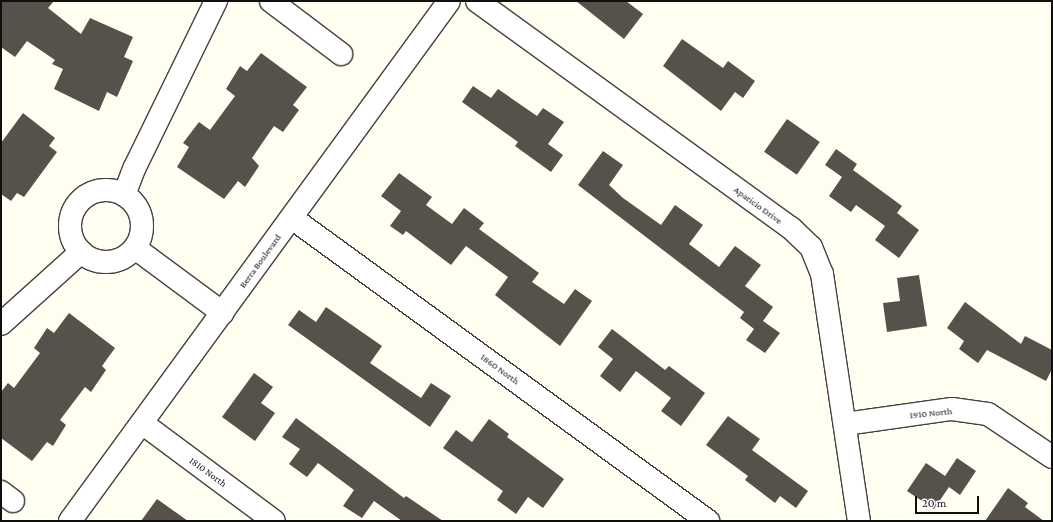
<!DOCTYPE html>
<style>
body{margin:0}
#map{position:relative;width:1053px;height:522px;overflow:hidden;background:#fffef0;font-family:"Crimson Pro",serif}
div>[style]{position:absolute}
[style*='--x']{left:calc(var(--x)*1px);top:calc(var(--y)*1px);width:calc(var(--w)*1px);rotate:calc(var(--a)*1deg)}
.building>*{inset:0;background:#57514b;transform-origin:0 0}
.roads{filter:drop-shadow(1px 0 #424242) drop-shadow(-1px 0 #424242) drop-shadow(0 1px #424242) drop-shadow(0 -1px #424242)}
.street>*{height:22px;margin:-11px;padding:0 11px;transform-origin:11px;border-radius:11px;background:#fff}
.street>.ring{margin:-11px;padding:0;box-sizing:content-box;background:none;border:22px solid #fff;border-radius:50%}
span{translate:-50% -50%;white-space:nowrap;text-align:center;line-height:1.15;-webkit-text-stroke:4px #fff;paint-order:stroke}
.street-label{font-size:10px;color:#0f0f0f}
.frame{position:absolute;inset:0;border:2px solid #0f0f0f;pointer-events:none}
.scale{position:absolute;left:915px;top:496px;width:64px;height:18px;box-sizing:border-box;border:2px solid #0f0f0f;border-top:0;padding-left:5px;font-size:12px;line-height:14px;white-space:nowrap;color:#0f0f0f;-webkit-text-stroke:3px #fff;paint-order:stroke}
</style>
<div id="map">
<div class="building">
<i style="clip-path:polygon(1px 1px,54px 1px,48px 8px,81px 34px,90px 18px,133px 37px,124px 57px,133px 61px,117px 97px,107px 92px,99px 111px,54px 89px,63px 69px,52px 64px,55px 60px,27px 41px,15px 57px,1px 47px)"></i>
<i style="clip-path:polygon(576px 1px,626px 1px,643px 14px,624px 39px)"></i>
<i style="clip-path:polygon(682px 39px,723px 68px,728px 61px,755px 81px,743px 98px,735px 92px,721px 111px,663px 66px)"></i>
<i style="clip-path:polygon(261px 53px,307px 87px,293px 105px,299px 110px,283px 132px,274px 126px,252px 158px,259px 166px,245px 187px,238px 181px,224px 199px,177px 167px,189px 147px,183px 143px,199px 122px,210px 130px,235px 96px,226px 89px,240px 66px,247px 71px)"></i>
<i style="clip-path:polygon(473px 86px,491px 98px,498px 89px,537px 116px,543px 108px,564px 122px,548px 144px,563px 155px,551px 172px,515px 146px,518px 142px,462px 102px)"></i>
<i style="clip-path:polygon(23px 113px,55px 138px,49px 146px,57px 152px,24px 197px,17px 193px,11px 201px,1px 194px,1px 143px)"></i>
<i style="left:787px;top:119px;width:40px;height:40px;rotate:35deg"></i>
<i style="clip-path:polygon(836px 149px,857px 164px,853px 170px,902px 206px,897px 213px,919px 230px,899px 258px,875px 240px,885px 226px,856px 205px,851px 212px,829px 196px,842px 177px,825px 165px)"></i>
<i style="clip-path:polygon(603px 151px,623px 165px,609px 185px,623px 198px,661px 225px,675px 205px,703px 225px,689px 244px,719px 267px,735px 246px,761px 265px,745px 286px,773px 307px,763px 321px,780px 333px,765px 353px,746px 340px,754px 329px,740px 318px,744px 312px,578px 185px)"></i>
<i style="clip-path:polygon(399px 173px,432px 197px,426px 205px,452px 224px,464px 208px,484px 223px,479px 229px,539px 273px,532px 282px,564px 304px,575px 289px,592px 301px,560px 346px,495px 295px,508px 277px,466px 246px,451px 265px,406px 231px,403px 235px,390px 226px,401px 211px,381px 196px)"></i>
<i style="clip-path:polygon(919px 275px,927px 326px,887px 332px,883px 303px,900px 301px,897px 278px)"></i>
<i style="clip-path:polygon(965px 302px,1021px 344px,1025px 336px,1052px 350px,1052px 369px,1046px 381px,987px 350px,978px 363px,959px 349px,964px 341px,947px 328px)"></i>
<i style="clip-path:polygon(326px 307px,382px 346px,370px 363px,421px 398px,431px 383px,451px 396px,430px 427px,288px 325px,299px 310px,316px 322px)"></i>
<i style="clip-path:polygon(69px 313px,115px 348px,102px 366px,106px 370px,91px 392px,85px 387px,60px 420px,66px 425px,53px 446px,47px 442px,32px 461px,1px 438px,1px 392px,8px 383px,14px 388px,40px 353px,34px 348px,47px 328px,54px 333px)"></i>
<i style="clip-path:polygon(612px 329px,665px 370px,669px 366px,705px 393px,681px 426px,661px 411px,671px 398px,636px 371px,620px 392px,600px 376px,613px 359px,598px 347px)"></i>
<i style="clip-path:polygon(254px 373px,273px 387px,261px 403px,275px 413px,255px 441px,222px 417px)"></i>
<i style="clip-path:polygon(728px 416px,760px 439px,752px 450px,808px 491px,796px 508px,780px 496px,775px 503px,745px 480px,748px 476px,706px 445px)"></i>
<i style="clip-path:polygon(296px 418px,404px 498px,406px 496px,443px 521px,402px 521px,374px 501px,362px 518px,343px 506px,354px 490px,318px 463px,307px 477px,289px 464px,300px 449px,282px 437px)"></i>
<i style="clip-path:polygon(489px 419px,509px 434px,507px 437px,564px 479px,543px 508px,528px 497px,516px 514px,497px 500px,503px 491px,443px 448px,456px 430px,472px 442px)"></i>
<i style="clip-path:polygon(957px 458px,976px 471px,960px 495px,949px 487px,934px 509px,907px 491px,926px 463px,945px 476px)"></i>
<i style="clip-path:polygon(1008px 488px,1028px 503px,1025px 507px,1044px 521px,985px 521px)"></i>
<i style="clip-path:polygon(157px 499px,188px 521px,141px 521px)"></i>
</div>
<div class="roads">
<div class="street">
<i style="--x:271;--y:1;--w:88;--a:37.1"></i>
<i style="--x:477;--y:1;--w:387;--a:35.9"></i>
<i style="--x:791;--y:228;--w:28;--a:44"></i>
<i style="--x:811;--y:247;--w:29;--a:68"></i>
<i style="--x:822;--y:274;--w:250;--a:81.5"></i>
<i class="ring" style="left:70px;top:190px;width:50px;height:50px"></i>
<i style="--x:124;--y:195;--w:30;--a:-69"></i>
<i style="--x:135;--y:167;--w:185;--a:-64"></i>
<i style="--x:292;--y:218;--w:515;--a:36.07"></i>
<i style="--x:135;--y:248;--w:109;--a:36.5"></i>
<i style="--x:1;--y:324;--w:108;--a:-42"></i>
<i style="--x:142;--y:423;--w:164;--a:36.6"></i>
<i style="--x:845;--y:424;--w:108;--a:-8"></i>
<i style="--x:952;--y:409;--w:36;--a:8"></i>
<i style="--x:988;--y:414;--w:77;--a:33.9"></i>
<i style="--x:1;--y:492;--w:15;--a:37"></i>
<i style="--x:70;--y:521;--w:643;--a:-53.91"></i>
</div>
</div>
<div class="street-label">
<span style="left:758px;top:205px;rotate:36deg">Aparicio Drive</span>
<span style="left:260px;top:261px;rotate:-54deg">Berra Boulevard</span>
<span style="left:500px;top:369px;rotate:36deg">1860 North</span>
<span style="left:931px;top:413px;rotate:-6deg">1910 North</span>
<span style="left:208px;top:472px;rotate:36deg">1810 North</span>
</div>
<div class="frame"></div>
<div class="scale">20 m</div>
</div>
